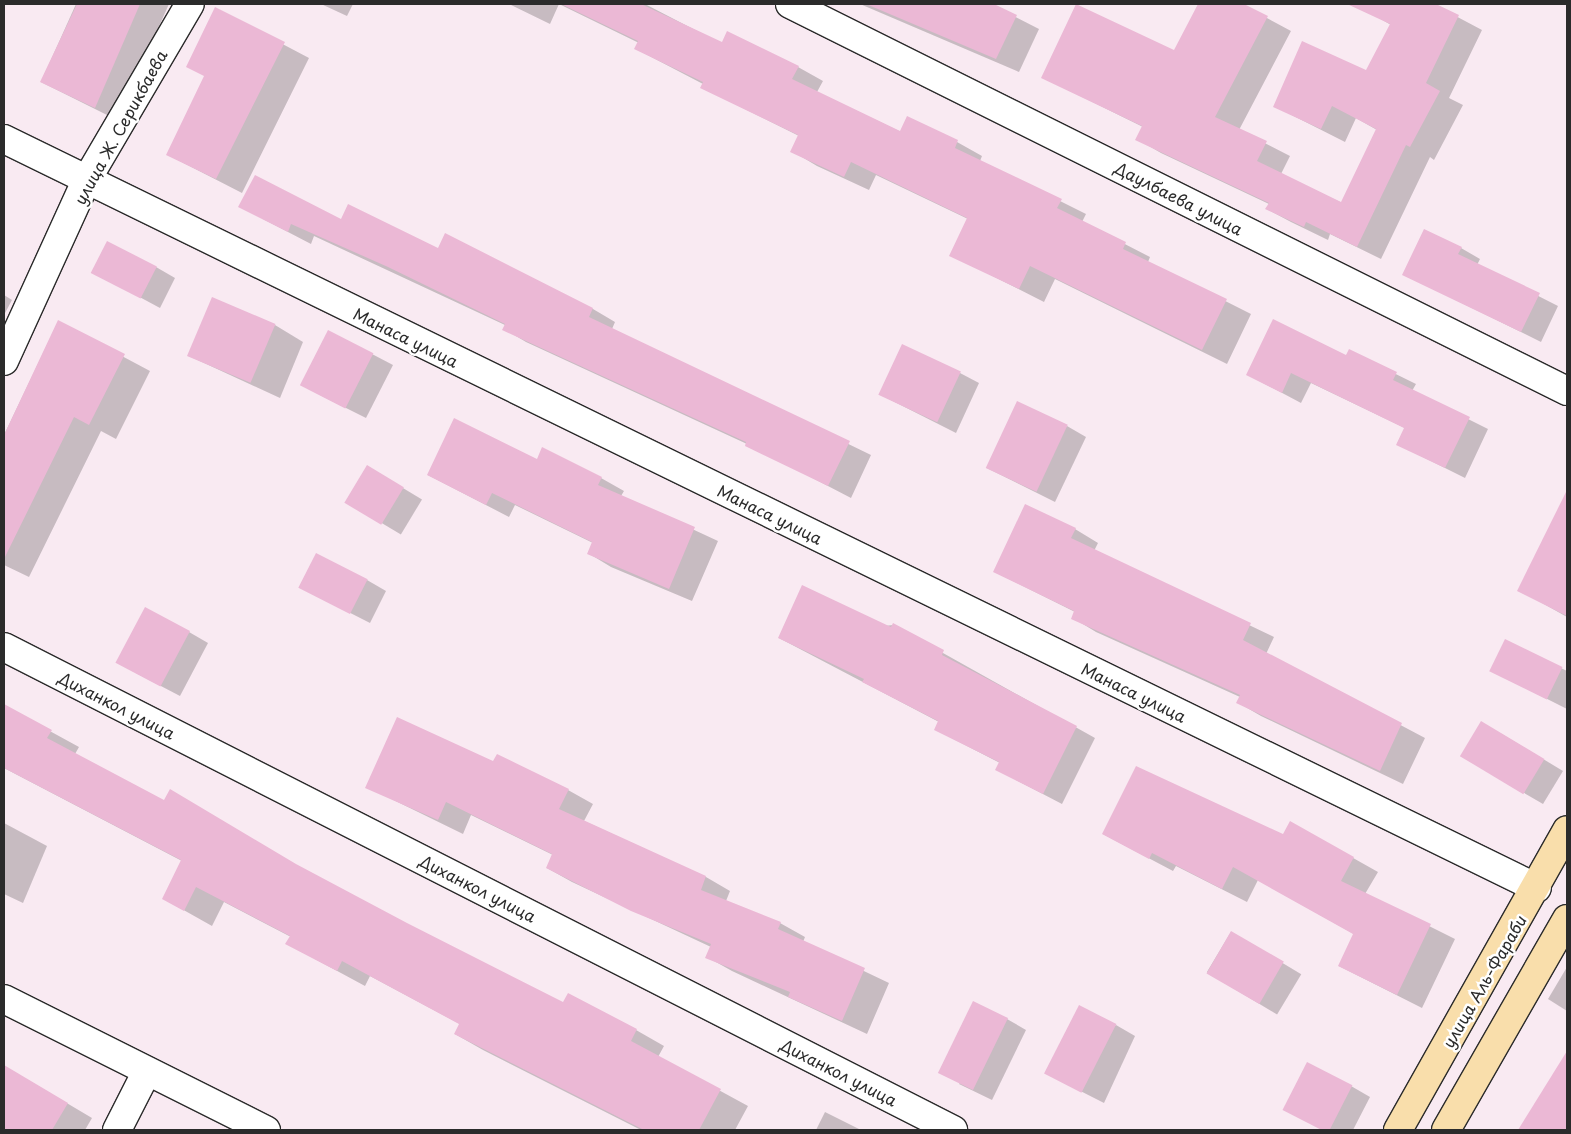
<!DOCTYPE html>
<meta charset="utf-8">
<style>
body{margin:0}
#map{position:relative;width:1571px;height:1134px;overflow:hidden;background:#f9eaf2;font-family:"Playpen Sans",sans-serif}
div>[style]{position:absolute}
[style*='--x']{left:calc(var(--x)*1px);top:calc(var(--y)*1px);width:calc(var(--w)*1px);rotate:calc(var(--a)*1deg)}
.shadow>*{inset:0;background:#0003;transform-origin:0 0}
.building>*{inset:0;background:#ebb8d5;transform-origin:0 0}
.roads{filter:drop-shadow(1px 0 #2b2b2b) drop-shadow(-1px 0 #2b2b2b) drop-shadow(0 1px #2b2b2b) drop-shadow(0 -1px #2b2b2b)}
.minor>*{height:28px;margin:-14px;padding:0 14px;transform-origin:14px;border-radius:14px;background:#fff}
.major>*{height:28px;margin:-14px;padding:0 14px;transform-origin:14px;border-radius:14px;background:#f9deab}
span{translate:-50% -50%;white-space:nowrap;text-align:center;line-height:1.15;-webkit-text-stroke:5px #fff;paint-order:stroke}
.street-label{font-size:16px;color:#2b2b2b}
.frame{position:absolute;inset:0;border:5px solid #2b2b2b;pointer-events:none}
</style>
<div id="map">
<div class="shadow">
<i style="clip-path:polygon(76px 4px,169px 4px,117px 120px,41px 82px)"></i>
<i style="clip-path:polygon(321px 4px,353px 4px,347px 16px)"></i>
<i style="clip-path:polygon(509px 4px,645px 4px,722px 44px,798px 67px,823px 81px,817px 92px,901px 132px,957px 142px,982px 156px,980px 161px,1086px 214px,1082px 222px,1150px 257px,1148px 262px,1251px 314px,1227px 364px,1055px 279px,1044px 302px,951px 255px,968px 219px,876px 175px,869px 190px,817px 166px,792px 151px,799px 136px,701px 87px,703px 84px,636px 49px,639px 43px,559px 4px,550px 24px)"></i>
<i style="clip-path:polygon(860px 4px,990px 4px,1039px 29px,1019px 72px)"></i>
<i style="clip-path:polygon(1200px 4px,1241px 4px,1291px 31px,1239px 130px,1290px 156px,1281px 174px,1342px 203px,1377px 130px,1356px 118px,1345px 142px,1274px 106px,1367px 72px,1391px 25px,1374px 15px,1379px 4px,1433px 4px,1482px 30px,1449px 98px,1463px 105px,1434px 160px,1430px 157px,1381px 259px,1330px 234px,1328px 240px,1291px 222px,1267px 209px,1269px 204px,1161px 153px,1137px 139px,1143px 127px,1042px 77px,1174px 52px)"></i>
<i style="clip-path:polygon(216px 9px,309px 58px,242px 193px,168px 155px,205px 77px)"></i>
<i style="clip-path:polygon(263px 219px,341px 221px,439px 249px,445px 235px,593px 309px,615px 322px,612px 329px,871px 455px,851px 498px,747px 444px,526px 342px,504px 329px,505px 325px,314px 236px,311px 244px)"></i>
<i style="clip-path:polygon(1461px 248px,1480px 259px,1477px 265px,1558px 306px,1541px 342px,1403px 274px)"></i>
<i style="clip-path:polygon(156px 267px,175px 278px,160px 308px,93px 272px)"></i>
<i style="clip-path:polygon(4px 295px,12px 300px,4px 315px)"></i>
<i style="clip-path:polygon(58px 322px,150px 371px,116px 439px,101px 431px,29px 577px,4px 565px,4px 435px)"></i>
<i style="clip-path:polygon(275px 325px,303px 342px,280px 398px,189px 356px)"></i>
<i style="clip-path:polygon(328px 331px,393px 365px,366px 418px,320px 395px)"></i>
<i style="clip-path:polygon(1349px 351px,1416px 384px,1412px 391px,1488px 429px,1465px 478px,1397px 444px,1405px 428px,1311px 383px,1301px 403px,1248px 375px,1346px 356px)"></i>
<i style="clip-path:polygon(960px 373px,979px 383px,956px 433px,879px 394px)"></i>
<i style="clip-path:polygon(1067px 426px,1086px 437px,1055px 502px,987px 468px)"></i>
<i style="clip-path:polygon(537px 460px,601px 478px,624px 491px,621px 496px,718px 541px,692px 601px,611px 567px,588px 553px,593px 543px,515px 505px,509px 517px,428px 475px)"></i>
<i style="left:368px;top:467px;width:63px;height:41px;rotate:31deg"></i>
<i style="clip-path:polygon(1567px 493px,1567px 617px,1519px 590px)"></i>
<i style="clip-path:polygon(1075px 529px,1098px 543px,1094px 551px,1274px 637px,1266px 654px,1425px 738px,1403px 784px,1261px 716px,1237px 702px,1240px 697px,1096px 632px,1073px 618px,1075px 612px,995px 572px)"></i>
<i style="clip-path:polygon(367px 580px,386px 591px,370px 623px,317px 596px)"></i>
<i style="clip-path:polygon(893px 625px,1095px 738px,1062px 804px,1016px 780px,1000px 763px,936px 730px,939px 722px,779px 638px)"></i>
<i style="clip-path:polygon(189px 632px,208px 643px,180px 696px,136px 673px)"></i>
<i style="clip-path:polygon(1506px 641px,1567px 671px,1567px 709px,1492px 671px)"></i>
<i style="clip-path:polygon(4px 706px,79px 747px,75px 754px,164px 801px,564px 1004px,636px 1030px,664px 1046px,658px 1057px,748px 1106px,735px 1130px,641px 1130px,483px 1050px,455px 1034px,460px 1024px,370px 976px,365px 986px,315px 959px,291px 937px,224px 902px,212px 926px,164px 899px,182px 861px,4px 768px)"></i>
<i style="clip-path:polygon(1500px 733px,1563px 771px,1543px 804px,1461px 756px)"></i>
<i style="clip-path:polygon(494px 762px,568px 790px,593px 804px,584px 821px,706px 877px,730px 891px,726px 901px,780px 923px,805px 937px,803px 942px,889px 983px,867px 1034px,732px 971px,707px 957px,711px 947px,572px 882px,547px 868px,553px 855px,471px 815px,463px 834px,367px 787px)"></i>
<i style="clip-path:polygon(4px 823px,47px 846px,23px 903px,4px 894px)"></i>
<i style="clip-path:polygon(1291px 823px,1378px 872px,1365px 894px,1455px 939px,1422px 1008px,1339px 966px,1354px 934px,1258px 880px,1247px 902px,1176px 866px,1173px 871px,1103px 834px,1284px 836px)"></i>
<i style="left:1231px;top:932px;width:82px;height:47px;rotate:31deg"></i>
<i style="clip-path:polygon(1567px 967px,1567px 1011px,1548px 999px)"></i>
<i style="clip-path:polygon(1007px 1019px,1026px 1030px,992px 1100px,959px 1084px)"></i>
<i style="clip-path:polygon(1116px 1025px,1135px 1036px,1104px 1103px,1047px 1074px)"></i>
<i style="clip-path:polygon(1562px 1062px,1567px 1066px,1567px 1130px,1520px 1130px)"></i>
<i style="clip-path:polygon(11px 1070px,92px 1118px,85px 1130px,4px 1130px,4px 1083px)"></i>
<i style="clip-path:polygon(1351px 1086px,1370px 1097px,1353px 1130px,1323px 1130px,1285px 1109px)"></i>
<i style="clip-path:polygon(825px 1112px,861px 1130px,816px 1130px)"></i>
</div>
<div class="building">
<i style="clip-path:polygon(77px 4px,140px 4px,95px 108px,40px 82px)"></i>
<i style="clip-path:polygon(561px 4px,641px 4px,722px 42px,727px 31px,799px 66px,792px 79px,900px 131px,907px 116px,958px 140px,955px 148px,1062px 199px,1057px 208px,1126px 242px,1123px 249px,1227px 299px,1202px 350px,1030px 266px,1019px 289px,949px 256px,967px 218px,851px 162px,844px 177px,790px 152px,798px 135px,700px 88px,703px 82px,634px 49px,638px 41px)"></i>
<i style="clip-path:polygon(866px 4px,994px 4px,1017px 15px,996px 59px)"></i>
<i style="clip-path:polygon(1076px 4px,1174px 50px,1198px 4px,1244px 4px,1268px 16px,1215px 117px,1267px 141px,1257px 161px,1341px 202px,1376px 129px,1332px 106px,1321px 129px,1273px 107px,1302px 41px,1366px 70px,1390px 24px,1347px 4px,1436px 4px,1459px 15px,1426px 83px,1440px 91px,1410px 147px,1406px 145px,1357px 247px,1306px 222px,1304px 227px,1265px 209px,1269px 203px,1135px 140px,1142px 126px,1041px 78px)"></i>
<i style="clip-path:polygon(215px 7px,285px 42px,216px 179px,166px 155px,204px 76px,186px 67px)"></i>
<i style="clip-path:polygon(255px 175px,341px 219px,348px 204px,438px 248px,445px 233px,593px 308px,589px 317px,850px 441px,828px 486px,745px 446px,746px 442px,502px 330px,505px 324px,388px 267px,291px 224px,288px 232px,238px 207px)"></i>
<i style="clip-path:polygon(1424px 229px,1462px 247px,1458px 254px,1540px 293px,1521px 332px,1402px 275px)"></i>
<i style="left:107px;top:241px;width:56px;height:36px;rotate:27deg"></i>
<i style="left:212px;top:297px;width:69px;height:64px;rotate:23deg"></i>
<i style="clip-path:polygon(1273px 319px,1346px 355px,1349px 349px,1397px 372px,1393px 380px,1470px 417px,1445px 468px,1396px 445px,1404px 428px,1291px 373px,1282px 393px,1246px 375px)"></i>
<i style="clip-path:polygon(58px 320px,125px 354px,89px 425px,74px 417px,4px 559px,4px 435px)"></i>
<i style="left:328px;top:330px;width:51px;height:62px;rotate:27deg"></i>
<i style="left:902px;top:344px;width:65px;height:56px;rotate:25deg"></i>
<i style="left:1017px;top:401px;width:56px;height:74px;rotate:25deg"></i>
<i style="clip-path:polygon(454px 418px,537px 459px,542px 447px,602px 477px,598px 485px,695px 527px,669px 589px,587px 554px,592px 542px,492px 493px,486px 505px,427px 475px)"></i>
<i style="left:367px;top:465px;width:43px;height:44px;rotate:31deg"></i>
<i style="clip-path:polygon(1567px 490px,1567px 616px,1517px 591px)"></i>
<i style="clip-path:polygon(1025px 504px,1076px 528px,1071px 538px,1251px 623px,1243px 640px,1402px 723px,1380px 771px,1236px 703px,1240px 695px,1071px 619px,1074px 611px,993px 572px)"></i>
<i style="left:316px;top:553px;width:58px;height:39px;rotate:27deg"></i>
<i style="clip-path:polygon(802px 585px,891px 627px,893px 623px,944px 650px,942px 655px,1077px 726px,1043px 794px,995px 770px,999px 762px,934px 730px,938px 721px,862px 682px,864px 679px,778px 638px)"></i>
<i style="left:145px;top:607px;width:51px;height:63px;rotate:28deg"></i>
<i style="left:1505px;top:639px;width:64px;height:36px;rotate:26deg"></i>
<i style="clip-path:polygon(4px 704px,52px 730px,47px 738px,164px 800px,170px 789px,296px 864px,407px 923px,563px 1002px,568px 993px,637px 1029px,631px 1041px,721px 1089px,699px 1130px,644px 1130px,454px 1034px,459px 1024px,342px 961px,337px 971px,285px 944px,290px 936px,196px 887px,184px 911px,162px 899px,181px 860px,4px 768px)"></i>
<i style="clip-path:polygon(397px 717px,493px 761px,497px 754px,569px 789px,559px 809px,706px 876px,701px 890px,781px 922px,778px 929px,865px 968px,842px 1021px,788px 997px,790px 992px,705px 958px,711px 944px,631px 911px,546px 868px,552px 854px,446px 802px,438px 820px,365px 788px)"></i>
<i style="left:1481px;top:721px;width:74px;height:41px;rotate:31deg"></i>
<i style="clip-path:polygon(1136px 766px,1283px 834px,1290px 821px,1354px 857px,1341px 881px,1431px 924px,1397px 995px,1338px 966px,1353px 934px,1233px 867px,1222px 889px,1152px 853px,1149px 859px,1102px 834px)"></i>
<i style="left:1231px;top:931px;width:61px;height:49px;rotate:30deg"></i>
<i style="left:973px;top:1001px;width:39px;height:80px;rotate:26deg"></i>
<i style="left:1079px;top:1005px;width:42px;height:77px;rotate:27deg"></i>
<i style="clip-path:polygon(1567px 1051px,1567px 1130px,1518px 1130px)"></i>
<i style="left:1307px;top:1062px;width:51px;height:54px;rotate:27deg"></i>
<i style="clip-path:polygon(4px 1065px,68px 1103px,52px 1130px,4px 1130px)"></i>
</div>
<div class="roads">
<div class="minor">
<i style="--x:790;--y:4;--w:868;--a:26.48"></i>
<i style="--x:4;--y:139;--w:1706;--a:26.04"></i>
<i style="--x:4;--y:361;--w:198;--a:-65.5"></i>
<i style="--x:86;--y:181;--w:205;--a:-59.6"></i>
<i style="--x:4;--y:647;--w:1065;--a:26.97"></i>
<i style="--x:4;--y:999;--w:293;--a:26.6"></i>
<i style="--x:117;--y:1130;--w:66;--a:-63"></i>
</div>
<div class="major">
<i style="--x:1398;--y:1130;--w:344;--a:-60.6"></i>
<i style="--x:1446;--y:1130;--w:243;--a:-60.2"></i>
</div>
</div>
<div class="street-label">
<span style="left:120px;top:127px;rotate:-61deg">улица Ж. Серикбаева</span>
<span style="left:1179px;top:198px;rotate:27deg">Даулбаева улица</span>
<span style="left:406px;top:337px;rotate:26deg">Манаса улица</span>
<span style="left:770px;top:514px;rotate:26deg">Манаса улица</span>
<span style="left:1134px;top:692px;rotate:26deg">Манаса улица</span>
<span style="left:117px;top:705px;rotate:27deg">Диханкол улица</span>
<span style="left:478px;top:888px;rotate:27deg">Диханкол улица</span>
<span style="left:1484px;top:981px;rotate:-60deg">улица Аль-Фараби</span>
<span style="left:839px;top:1072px;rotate:27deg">Диханкол улица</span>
</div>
<div class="frame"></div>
</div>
